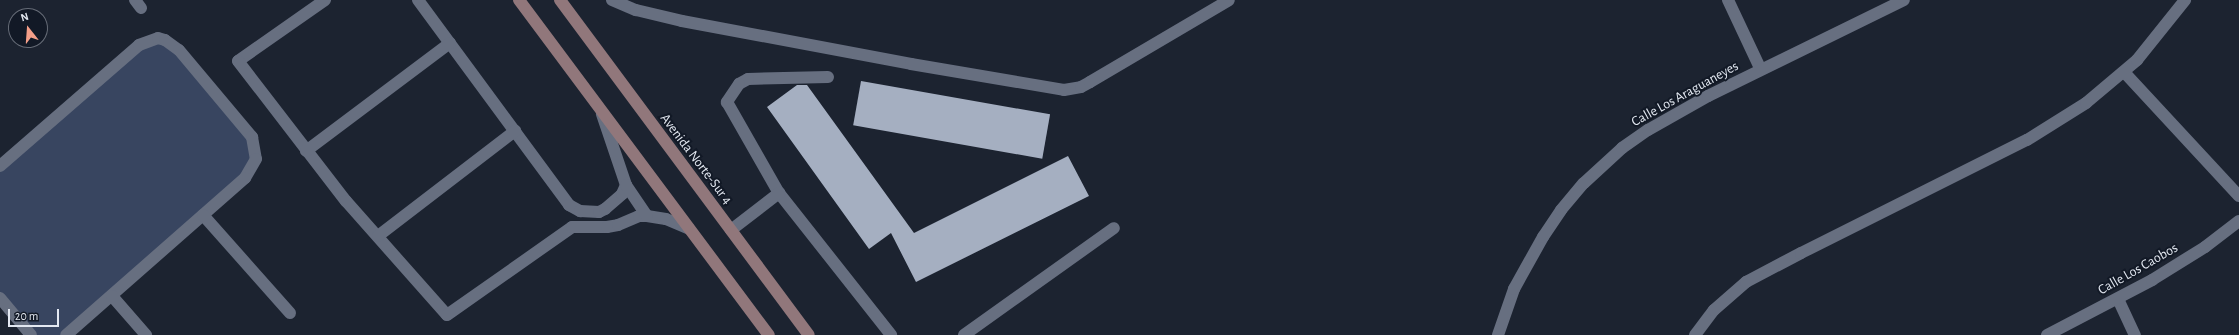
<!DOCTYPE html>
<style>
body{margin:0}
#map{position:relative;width:2239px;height:335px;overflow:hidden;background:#1c2330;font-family:"Alegreya Sans",sans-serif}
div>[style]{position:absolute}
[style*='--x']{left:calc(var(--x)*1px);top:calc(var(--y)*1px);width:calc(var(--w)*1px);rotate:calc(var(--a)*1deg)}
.green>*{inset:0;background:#384560}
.building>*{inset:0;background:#a5afc1;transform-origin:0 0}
.street>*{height:12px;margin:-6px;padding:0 6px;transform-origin:6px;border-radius:6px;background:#676f80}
.secondary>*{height:12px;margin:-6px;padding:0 6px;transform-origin:6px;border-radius:6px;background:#91777b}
span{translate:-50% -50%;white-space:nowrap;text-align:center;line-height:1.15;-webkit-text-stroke:4px #121926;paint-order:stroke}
.street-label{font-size:14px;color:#e3e8f1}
.north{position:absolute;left:8px;top:8px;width:40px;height:40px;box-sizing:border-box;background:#121926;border:1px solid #666c77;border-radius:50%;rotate:343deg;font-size:11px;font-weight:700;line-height:16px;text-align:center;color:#e3e8f1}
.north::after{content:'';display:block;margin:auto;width:14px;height:18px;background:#f49e88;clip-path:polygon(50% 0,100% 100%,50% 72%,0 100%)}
.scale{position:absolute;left:8px;top:309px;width:51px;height:18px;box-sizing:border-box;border:2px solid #e3e8f1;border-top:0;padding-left:5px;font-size:12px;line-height:14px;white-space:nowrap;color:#e3e8f1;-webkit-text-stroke:3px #121926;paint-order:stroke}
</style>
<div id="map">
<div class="green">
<i style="clip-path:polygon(165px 40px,249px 131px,254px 164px,66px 335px,31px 335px,0 298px,0 166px,139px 45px)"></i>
</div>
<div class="building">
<i style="left:861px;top:81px;width:192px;height:45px;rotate:10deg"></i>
<i style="clip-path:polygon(797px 85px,807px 85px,914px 233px,1068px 156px,1089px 196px,916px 282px,891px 233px,869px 249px,767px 107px)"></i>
</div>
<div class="street">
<i style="--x:135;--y:0;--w:10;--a:53"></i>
<i style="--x:325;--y:0;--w:106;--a:145"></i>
<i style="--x:238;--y:61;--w:177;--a:52.4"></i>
<i style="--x:346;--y:201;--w:152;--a:48.5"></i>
<i style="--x:447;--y:315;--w:153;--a:-35.1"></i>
<i style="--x:572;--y:227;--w:35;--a:0"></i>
<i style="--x:607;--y:227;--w:11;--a:-10"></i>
<i style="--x:618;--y:225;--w:23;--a:-23"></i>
<i style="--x:639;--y:216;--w:8;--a:0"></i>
<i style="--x:647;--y:216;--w:19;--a:9"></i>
<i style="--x:666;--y:219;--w:25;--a:23"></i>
<i style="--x:418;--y:0;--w:255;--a:53.6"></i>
<i style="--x:569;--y:205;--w:13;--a:29"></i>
<i style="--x:580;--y:211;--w:19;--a:3"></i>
<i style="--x:599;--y:212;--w:7;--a:-27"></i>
<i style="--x:605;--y:209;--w:23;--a:-41"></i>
<i style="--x:622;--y:194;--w:10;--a:-66"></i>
<i style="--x:626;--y:185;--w:75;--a:-108.7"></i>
<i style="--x:612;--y:0;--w:26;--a:23"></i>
<i style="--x:636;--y:10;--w:47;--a:13.4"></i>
<i style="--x:682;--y:21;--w:233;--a:10.6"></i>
<i style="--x:911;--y:64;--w:155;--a:9.6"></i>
<i style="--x:1064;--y:90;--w:17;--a:-10"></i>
<i style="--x:1081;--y:87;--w:10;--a:-29"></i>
<i style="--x:1090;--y:82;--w:161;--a:-30.5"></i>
<i style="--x:1728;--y:0;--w:77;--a:64.8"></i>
<i style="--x:2124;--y:72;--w:169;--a:47.2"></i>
<i style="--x:828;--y:77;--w:80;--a:178.6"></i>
<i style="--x:748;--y:79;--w:10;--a:151"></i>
<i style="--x:739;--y:84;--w:22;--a:124"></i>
<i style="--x:727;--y:102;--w:105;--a:60.3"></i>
<i style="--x:779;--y:193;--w:181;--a:51.7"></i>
<i style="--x:306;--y:151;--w:180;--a:-36.9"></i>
<i style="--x:0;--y:166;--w:184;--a:-41"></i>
<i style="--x:139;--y:45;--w:20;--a:-20"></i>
<i style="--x:158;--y:38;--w:7;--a:16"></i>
<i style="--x:165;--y:40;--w:17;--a:36"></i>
<i style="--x:179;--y:50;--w:114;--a:50"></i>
<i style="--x:252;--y:137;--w:22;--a:80"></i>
<i style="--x:256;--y:159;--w:22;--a:120"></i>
<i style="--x:245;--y:178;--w:238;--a:138.7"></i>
<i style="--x:626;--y:185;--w:37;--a:56"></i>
<i style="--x:203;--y:215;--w:131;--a:48.4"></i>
<i style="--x:731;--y:230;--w:61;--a:-37.6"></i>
<i style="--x:378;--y:236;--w:173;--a:-37.5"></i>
<i style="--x:112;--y:296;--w:52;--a:48.9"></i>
<i style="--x:0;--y:298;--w:48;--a:50"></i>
<i style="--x:2118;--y:299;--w:40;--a:65"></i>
<i style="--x:964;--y:335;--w:184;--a:-35.5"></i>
<i style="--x:1498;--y:335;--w:49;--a:-70.8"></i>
<i style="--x:1514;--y:289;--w:60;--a:-60.9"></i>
<i style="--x:1543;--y:237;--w:32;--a:-56"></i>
<i style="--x:1561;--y:210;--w:35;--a:-50"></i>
<i style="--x:1584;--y:183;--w:52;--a:-42.6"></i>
<i style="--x:1622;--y:148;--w:32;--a:-35"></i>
<i style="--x:1648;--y:130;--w:69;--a:-29.5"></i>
<i style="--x:1708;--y:96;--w:218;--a:-26.1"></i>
<i style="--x:1695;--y:335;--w:31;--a:-53"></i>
<i style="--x:1714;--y:310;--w:43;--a:-41.2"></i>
<i style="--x:1746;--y:282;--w:62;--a:-27.8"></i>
<i style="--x:1801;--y:253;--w:253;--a:-26.6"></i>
<i style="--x:2027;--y:140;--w:70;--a:-32.1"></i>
<i style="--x:2086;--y:103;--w:67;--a:-40.1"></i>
<i style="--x:2137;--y:60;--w:77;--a:-51.3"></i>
<i style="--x:2047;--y:335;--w:119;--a:-27.6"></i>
<i style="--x:2152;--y:280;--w:62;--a:-31.9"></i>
<i style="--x:2205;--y:247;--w:43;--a:-37.4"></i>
</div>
<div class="secondary">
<i style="--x:519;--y:0;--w:418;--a:53.3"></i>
<i style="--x:560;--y:0;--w:417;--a:53.4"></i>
</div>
<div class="street-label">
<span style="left:1685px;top:94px;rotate:-29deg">Calle Los Araguaneyes</span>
<span style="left:696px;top:159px;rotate:53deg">Avenida Norte-Sur 4</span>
<span style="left:2138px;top:269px;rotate:-30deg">Calle Los Caobos</span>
</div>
<div class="north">N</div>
<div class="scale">20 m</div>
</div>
